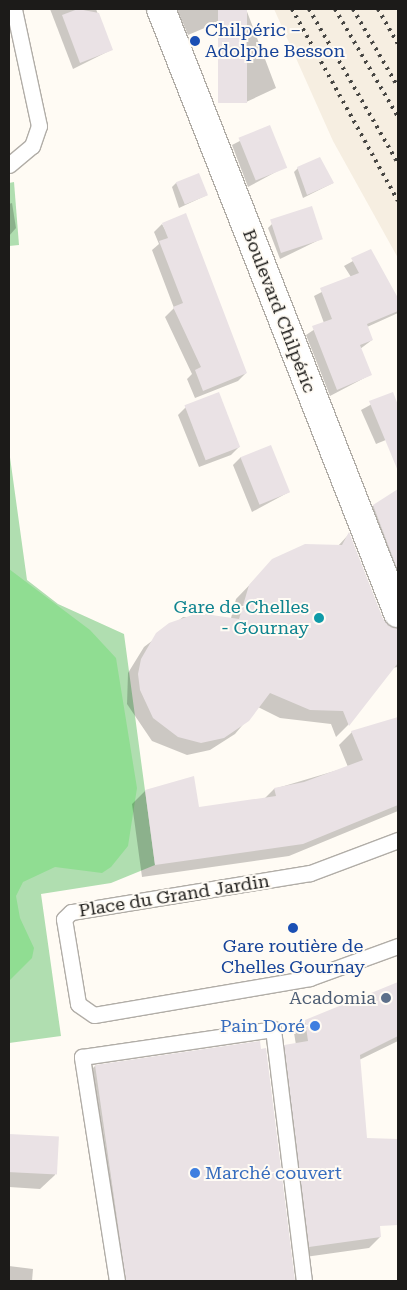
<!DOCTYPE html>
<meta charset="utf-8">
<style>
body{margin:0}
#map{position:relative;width:407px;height:1290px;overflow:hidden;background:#fffbf4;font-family:"Roboto Serif",serif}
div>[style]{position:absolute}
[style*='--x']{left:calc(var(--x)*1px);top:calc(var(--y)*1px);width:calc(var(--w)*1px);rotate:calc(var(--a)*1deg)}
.built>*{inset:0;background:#f6eee1}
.green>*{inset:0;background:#b0deb0}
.forest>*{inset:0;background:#90dd92}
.shadow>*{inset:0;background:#0003}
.building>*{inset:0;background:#eae2e5;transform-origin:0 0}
.roads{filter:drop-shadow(1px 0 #b1ada7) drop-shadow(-1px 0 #b1ada7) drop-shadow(0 1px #b1ada7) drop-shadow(0 -1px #b1ada7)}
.service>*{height:15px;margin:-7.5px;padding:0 7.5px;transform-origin:7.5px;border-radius:7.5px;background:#fff}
.minor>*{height:28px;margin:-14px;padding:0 14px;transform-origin:14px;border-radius:14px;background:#fff}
.rail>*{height:4px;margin-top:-2px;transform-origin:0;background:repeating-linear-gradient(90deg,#474643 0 2.5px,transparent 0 7.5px)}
.dots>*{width:14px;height:14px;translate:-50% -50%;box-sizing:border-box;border:2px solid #fffbf4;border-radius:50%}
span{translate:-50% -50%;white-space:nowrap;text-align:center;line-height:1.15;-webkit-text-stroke:4px #fffbf4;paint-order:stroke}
.transit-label{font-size:18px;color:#164399}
.left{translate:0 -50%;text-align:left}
.street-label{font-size:18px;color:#1c1b19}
.culture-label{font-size:18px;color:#0d838f}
.right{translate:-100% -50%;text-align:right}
.service-label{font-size:18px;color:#4e5e75}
.shop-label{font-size:18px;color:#366cbe}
.frame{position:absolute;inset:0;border:10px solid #1c1b19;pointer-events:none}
</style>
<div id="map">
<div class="built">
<i style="clip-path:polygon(274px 9px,398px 9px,398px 258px,333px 141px)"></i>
</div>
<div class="green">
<i style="clip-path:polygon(14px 182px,19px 245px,9px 246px,9px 183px)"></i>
<i style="clip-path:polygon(9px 450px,27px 580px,58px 604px,124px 634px,155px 865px,111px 883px,41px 894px,61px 1036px,9px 1043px)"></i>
</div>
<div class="forest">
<i style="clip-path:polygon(9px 569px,90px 630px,116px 658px,137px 788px,128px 846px,111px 867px,102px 873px,55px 867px,23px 882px,16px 896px,20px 918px,34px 948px,32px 958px,9px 981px)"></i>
</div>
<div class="shadow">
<i style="clip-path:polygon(50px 9px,96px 9px,111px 50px,73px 69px)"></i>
<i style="clip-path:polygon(177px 9px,246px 9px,276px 88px,244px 103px,214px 24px,188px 35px)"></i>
<i style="clip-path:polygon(269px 126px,285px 167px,248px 187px,232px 145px)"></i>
<i style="clip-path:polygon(298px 168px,333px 183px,303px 198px,294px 172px)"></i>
<i style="clip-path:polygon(176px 183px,207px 195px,179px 208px,172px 187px)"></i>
<i style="clip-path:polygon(12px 203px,16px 228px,9px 236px,9px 204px)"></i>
<i style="clip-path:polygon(162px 224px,246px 373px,238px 381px,195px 398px,187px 379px,192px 374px,165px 317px,174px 308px,152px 250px,159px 244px,154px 232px)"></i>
<i style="clip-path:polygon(272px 224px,321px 239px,280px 259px,268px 228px)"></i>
<i style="clip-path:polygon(371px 251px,398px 300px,398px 313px,367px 327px,372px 340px,360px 349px,370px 375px,330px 396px,306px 335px,324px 323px,314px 296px,351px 277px,344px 266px)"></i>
<i style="clip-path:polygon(392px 393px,398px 408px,398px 435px,376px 444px,361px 410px)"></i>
<i style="clip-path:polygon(186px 407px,239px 447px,231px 455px,199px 467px,178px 415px)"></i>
<i style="clip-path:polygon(241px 457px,289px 492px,252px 512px,233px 465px)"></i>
<i style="clip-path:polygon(398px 494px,398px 616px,360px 519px,373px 506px)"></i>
<i style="clip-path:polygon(349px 534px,383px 620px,398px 629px,398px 667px,391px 668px,348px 725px,336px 737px,331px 724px,280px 718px,258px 707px,235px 734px,210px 750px,187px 755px,152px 741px,127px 704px,128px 673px,144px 647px,183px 617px,231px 618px,236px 599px,264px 570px,338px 546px)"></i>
<i style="clip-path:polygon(398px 718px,398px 811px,289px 856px,142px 877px,132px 804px,145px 791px,198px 808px,264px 799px,274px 789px,348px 767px,339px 745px,352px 732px)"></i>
<i style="clip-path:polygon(398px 985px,398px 1041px,359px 1060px,366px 1140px,398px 1140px,398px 1194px,374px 1194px,380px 1237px,369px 1248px,298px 1258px,274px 1058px,285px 1046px,296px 1045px,294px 1033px,306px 1022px)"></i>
<i style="clip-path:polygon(265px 1050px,294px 1281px,114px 1281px,84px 1077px,95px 1066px)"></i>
<i style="clip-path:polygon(9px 1135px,57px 1139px,55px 1175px,40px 1189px,9px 1187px)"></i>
<i style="clip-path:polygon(9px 1266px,33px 1269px,32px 1281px,9px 1281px)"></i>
</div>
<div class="building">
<i style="clip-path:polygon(78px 9px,99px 13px,113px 50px,80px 63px,62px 15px)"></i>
<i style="left:218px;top:9px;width:29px;height:94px"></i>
<i style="left:270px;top:125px;width:46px;height:34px;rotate:68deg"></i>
<i style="clip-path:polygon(320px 157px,334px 183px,307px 195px,297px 167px)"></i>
<i style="left:199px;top:173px;width:24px;height:25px;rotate:68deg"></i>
<i style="left:312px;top:206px;width:35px;height:44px;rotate:72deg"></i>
<i style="clip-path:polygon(186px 213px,247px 373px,203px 391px,195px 370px,201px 367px,173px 307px,183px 303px,159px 241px,168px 238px,162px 223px)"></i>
<i style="clip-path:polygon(371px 249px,398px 298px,398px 311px,367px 324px,373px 340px,360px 345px,372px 375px,337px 390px,312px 326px,332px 319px,320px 288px,359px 273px,351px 258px)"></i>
<i style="left:219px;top:392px;width:59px;height:37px;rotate:69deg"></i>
<i style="clip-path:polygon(393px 392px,398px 405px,398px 471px,369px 401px)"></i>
<i style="left:271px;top:445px;width:51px;height:33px;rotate:68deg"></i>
<i style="clip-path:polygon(398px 489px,398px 571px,373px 505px)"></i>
<i style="clip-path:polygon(349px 532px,383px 619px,398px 628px,398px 663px,349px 726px,343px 711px,310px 710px,270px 693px,249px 721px,224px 738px,201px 743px,178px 737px,153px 718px,140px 690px,138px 674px,141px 659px,156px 633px,169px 623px,198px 613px,239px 619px,249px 585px,272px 559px,305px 544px,342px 545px)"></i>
<i style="clip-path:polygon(398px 717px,398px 805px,303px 844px,155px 865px,145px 790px,194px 776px,199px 807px,276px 796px,274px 788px,304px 782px,363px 760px,351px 731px)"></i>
<i style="clip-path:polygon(398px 982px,398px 1036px,360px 1055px,367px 1138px,398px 1139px,398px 1225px,380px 1226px,381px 1237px,309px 1247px,284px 1045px,308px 1041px,305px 1020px)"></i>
<i style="clip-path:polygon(260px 1041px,261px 1049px,266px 1048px,295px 1281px,126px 1281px,95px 1065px)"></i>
<i style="left:9px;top:1134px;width:50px;height:38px;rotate:3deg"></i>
</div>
<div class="roads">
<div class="service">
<i style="--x:9;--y:165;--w:30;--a:-40"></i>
<i style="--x:32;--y:146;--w:21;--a:-71"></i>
<i style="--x:39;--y:126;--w:120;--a:-102.1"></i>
<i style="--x:398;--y:840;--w:94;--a:159.4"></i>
<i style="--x:310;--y:873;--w:242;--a:170.7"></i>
<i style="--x:71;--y:912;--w:10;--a:135"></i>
<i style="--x:64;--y:919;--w:86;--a:80.6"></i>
<i style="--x:78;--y:1004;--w:19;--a:35"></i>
<i style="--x:94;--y:1015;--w:219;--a:-9.7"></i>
<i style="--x:310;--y:978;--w:94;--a:-20"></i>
<i style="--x:117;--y:1281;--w:227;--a:-98.9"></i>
<i style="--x:82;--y:1057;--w:193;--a:-8.3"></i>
<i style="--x:273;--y:1029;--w:254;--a:83"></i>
</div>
<div class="minor">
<i style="--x:161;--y:9;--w:649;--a:68.58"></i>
</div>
</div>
<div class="rail">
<i style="--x:292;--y:9;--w:219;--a:61.1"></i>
<i style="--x:309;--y:9;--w:178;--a:60"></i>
<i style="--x:335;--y:9;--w:125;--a:59.7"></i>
<i style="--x:353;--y:9;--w:90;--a:60"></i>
<i style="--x:378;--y:9;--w:40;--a:60.3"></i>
</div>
<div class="dots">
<i style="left:195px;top:41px;background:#1a4fb4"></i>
<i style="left:319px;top:618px;background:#0f9aa8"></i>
<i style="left:293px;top:928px;background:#1a4fb4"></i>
<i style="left:386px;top:998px;background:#5c6f8a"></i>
<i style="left:315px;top:1026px;background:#3f7fe0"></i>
<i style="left:195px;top:1173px;background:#3f7fe0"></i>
</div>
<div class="transit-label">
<span class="left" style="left:205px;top:41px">Chilpéric –<br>Adolphe Besson</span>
<span style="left:293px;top:957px">Gare routière de<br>Chelles Gournay</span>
</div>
<div class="street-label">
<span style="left:279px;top:311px;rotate:69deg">Boulevard Chilpéric</span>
<span style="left:174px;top:896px;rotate:-9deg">Place du Grand Jardin</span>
</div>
<div class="culture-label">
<span class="right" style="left:309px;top:618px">Gare de Chelles<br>- Gournay</span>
</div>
<div class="service-label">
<span class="right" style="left:376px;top:998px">Acadomia</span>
</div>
<div class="shop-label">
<span class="right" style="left:305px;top:1026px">Pain Doré</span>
<span class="left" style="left:205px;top:1173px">Marché couvert</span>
</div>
<div class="frame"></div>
</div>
